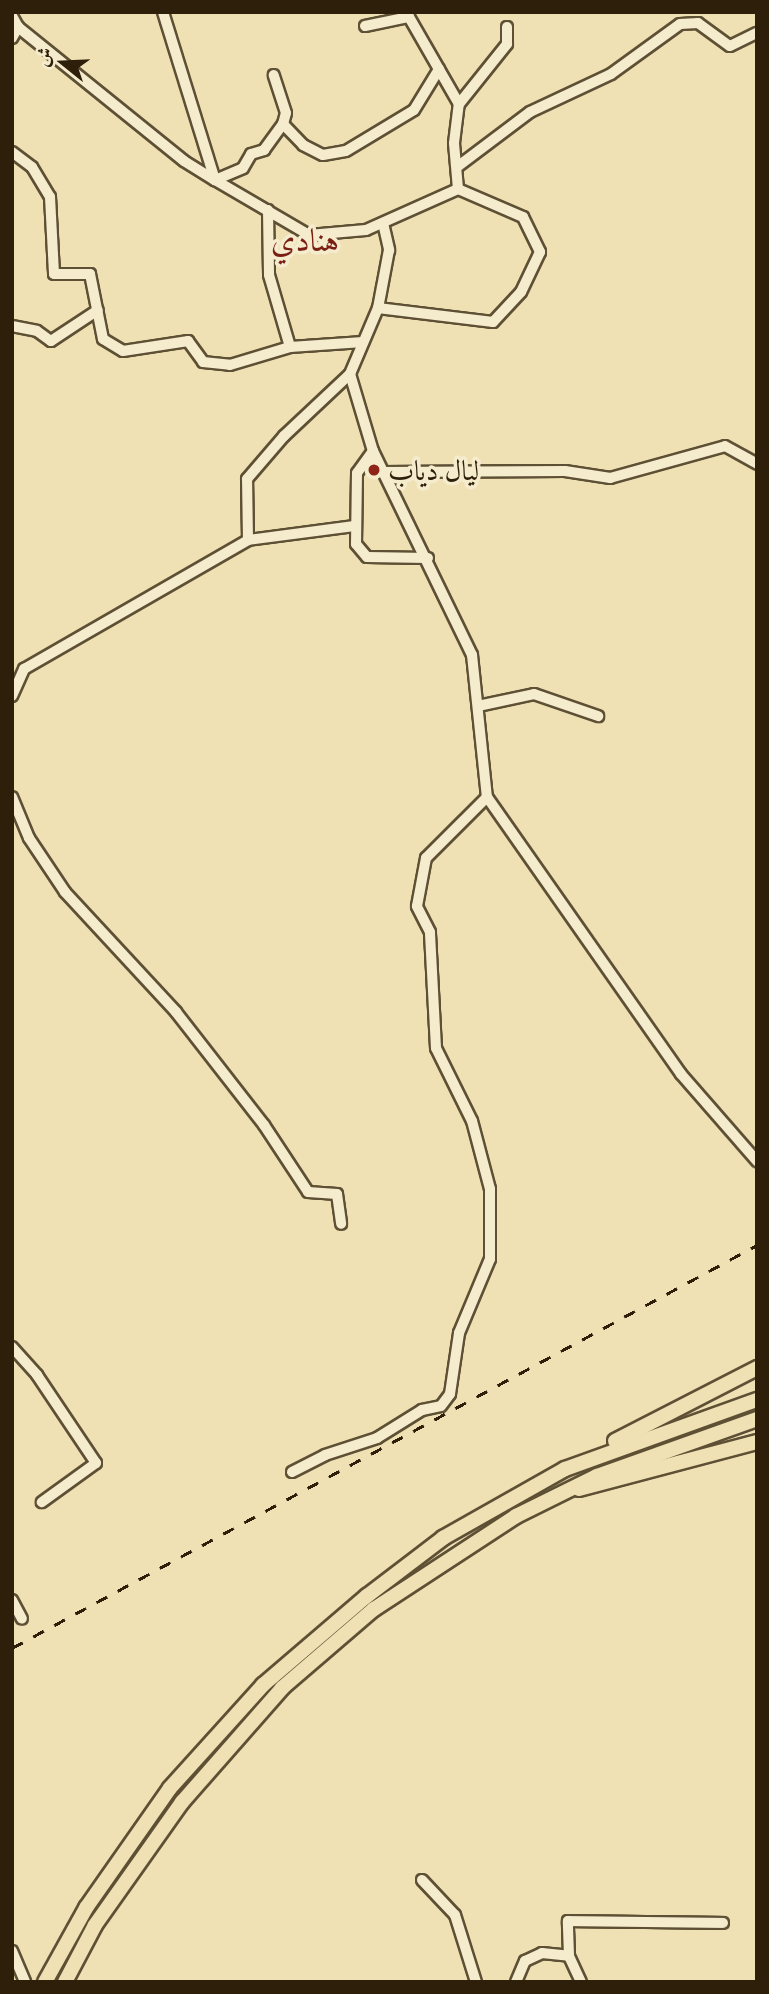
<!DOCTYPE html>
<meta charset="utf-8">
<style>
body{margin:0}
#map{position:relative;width:769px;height:1994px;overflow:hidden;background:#efe1b4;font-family:"Gentium Book Plus",Amiri,serif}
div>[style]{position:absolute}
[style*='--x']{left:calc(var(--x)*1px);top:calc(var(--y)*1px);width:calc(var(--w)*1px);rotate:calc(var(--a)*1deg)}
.roads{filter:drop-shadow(2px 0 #5e5034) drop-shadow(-2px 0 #5e5034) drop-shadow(0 2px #5e5034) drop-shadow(0 -2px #5e5034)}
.minor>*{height:10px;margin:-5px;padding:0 5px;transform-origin:5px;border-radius:5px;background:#f5ecce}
.highway>*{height:14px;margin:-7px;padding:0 7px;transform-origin:7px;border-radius:7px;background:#efe1b4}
.rail>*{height:2.5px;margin-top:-1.25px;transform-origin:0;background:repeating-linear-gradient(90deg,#2d1f0a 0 12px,transparent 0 24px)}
.dots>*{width:19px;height:19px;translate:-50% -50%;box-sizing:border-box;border:4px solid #f5ecce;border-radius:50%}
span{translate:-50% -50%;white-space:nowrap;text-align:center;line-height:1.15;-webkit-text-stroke:7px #f5ecce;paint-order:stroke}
.poi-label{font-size:28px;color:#2d1f0a}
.left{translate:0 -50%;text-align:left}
.quarter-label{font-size:32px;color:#7a1f14}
.frame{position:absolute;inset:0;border:14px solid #2d1f0a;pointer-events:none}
.north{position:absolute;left:28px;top:28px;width:70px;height:70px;-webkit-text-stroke:5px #f5ecce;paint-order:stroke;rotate:288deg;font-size:19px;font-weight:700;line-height:28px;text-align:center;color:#2d1f0a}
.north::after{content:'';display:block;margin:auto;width:24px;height:32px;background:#2d1f0a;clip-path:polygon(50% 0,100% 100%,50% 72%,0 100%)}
</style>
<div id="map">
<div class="roads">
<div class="minor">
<i style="--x:163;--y:12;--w:176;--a:72.8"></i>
<i style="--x:215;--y:180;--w:109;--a:30.3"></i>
<i style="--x:309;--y:235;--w:57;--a:-5"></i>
<i style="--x:366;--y:230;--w:101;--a:-24"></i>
<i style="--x:458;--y:189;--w:71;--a:23.3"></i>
<i style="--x:523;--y:217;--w:39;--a:64"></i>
<i style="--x:540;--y:252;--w:44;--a:115.4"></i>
<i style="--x:521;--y:292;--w:41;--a:133"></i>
<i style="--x:493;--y:322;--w:116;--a:-173.1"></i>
<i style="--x:12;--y:16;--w:13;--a:61"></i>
<i style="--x:18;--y:27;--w:213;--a:38.9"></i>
<i style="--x:184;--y:161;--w:36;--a:32"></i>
<i style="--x:215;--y:180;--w:30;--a:-23"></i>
<i style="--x:243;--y:168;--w:16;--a:-60"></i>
<i style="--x:251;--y:154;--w:14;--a:-17"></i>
<i style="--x:264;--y:150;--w:32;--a:-54"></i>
<i style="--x:283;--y:124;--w:11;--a:-75"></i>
<i style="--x:286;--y:113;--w:40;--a:-108"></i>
<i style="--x:365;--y:26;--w:45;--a:-11.6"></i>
<i style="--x:409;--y:17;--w:100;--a:60.1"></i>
<i style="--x:12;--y:38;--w:13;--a:-61"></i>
<i style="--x:283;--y:124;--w:29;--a:46"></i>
<i style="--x:303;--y:145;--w:22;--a:27"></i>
<i style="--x:323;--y:155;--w:23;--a:-10"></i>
<i style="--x:346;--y:151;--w:79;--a:-31.1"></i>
<i style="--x:414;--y:110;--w:48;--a:-58.6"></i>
<i style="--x:12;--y:152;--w:25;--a:37"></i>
<i style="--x:32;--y:167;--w:35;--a:59"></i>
<i style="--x:50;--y:197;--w:77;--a:87"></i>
<i style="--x:54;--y:274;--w:36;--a:0"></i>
<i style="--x:90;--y:274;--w:66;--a:78.7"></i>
<i style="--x:103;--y:339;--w:23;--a:31"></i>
<i style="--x:123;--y:351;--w:66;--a:-8.7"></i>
<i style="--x:188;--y:341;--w:26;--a:54"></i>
<i style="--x:203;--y:362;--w:27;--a:6"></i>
<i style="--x:230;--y:365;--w:63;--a:-16.7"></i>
<i style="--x:290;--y:347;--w:73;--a:-3.9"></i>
<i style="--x:457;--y:167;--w:91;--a:-37"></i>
<i style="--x:530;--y:112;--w:89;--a:-25.1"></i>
<i style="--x:611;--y:74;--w:85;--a:-35.9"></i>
<i style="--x:680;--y:24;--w:18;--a:-3"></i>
<i style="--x:698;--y:23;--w:39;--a:36"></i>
<i style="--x:730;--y:46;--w:30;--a:-26"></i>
<i style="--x:458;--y:189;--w:46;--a:-95"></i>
<i style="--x:454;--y:143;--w:39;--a:-83"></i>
<i style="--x:459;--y:104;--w:77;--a:-51.3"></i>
<i style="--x:507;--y:44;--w:17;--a:-90"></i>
<i style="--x:268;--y:210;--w:65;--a:89.1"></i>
<i style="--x:269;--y:275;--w:75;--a:73.7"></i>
<i style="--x:383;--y:223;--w:28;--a:77"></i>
<i style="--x:389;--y:250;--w:59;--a:100.7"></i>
<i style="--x:378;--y:308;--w:72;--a:113"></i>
<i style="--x:350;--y:374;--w:80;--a:73.4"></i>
<i style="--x:373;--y:451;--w:227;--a:64.1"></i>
<i style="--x:472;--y:655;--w:143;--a:84"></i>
<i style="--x:487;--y:797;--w:338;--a:55"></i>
<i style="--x:681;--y:1074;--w:116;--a:48.9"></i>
<i style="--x:12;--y:326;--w:25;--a:11"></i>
<i style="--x:37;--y:331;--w:17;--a:36"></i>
<i style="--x:51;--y:341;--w:56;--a:-33.4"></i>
<i style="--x:373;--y:451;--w:27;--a:126"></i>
<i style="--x:357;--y:473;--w:71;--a:90.8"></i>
<i style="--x:356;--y:544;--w:17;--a:50"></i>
<i style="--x:367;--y:557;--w:61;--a:0.9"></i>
<i style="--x:383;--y:472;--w:182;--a:-0.3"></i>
<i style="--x:565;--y:471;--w:46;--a:8.8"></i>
<i style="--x:610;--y:478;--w:119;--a:-15.5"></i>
<i style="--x:725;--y:446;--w:37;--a:29"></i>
<i style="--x:248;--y:540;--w:108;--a:-7.5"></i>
<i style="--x:12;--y:696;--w:30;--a:-66"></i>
<i style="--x:24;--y:669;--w:258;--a:-29.9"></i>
<i style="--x:248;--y:540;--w:61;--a:-90.9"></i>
<i style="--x:247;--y:479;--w:57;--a:-49.3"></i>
<i style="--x:284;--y:436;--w:91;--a:-43.2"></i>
<i style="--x:478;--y:706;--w:57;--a:-12.1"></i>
<i style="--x:534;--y:694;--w:68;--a:19"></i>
<i style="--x:12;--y:797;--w:44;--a:67.5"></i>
<i style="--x:29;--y:838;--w:65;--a:56.3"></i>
<i style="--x:65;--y:892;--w:163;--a:47.2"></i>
<i style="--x:176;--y:1012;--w:143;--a:52.1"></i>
<i style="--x:264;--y:1125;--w:80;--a:56.7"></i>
<i style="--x:308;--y:1192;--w:29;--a:4"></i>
<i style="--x:337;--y:1194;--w:30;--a:82"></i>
<i style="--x:12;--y:1347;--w:38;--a:48"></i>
<i style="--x:37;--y:1375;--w:106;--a:56.2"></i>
<i style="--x:96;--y:1463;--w:67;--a:144.2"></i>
<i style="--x:292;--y:1472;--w:37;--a:-27"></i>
<i style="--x:325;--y:1455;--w:55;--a:-18.1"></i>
<i style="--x:377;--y:1438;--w:53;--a:-31.9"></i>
<i style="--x:422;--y:1410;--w:19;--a:-12"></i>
<i style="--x:441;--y:1406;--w:15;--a:-53"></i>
<i style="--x:450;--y:1394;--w:62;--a:-81.6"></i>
<i style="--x:459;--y:1333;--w:80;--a:-67.3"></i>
<i style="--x:490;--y:1259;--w:70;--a:-90"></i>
<i style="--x:490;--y:1189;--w:70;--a:-104.8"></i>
<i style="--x:472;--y:1121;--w:81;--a:-116.3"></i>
<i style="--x:436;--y:1048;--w:116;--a:-93"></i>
<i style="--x:430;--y:932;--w:29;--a:-117"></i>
<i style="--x:417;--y:906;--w:49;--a:-79.4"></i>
<i style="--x:426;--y:858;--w:86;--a:-45"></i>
<i style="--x:12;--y:1600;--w:21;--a:62"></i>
<i style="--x:422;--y:1880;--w:48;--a:46.7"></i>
<i style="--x:455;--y:1915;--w:70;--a:72.6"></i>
<i style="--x:12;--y:1951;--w:34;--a:67"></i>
<i style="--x:516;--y:1982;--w:23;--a:-67"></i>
<i style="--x:525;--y:1961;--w:19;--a:-25"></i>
<i style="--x:542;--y:1953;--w:27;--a:6"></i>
<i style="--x:581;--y:1982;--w:29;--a:-115"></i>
<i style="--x:569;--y:1956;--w:35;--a:-92"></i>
<i style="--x:568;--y:1921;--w:155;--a:0.7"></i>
</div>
<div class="highway">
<i style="--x:615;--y:1441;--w:160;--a:-27.2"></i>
<i style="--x:579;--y:1489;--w:184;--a:-14.8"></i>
<i style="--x:45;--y:1982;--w:85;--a:-61"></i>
<i style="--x:86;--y:1908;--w:146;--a:-55"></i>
<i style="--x:170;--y:1788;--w:139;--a:-47.9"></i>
<i style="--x:263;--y:1685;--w:137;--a:-40.6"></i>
<i style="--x:367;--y:1596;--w:96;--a:-37.3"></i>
<i style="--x:443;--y:1538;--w:140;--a:-29.5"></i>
<i style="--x:565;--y:1469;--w:204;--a:-19.8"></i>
<i style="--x:65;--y:1982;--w:64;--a:-62.2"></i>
<i style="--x:95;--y:1925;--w:151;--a:-54.7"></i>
<i style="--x:182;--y:1802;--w:152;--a:-48.7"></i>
<i style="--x:282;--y:1688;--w:121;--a:-40.7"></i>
<i style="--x:374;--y:1609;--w:170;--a:-33.2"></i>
<i style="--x:516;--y:1516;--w:90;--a:-26.3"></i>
<i style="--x:597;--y:1476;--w:170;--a:-19.6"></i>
</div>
</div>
<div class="rail">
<i style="--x:12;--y:1648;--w:847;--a:-28.41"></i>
</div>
<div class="dots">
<i style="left:374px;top:470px;background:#8f2418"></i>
</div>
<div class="poi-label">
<span class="left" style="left:388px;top:470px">ليال دياب</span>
</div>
<div class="quarter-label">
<span style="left:305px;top:240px">هنادي</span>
</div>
<div class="frame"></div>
<div class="north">ش</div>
</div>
